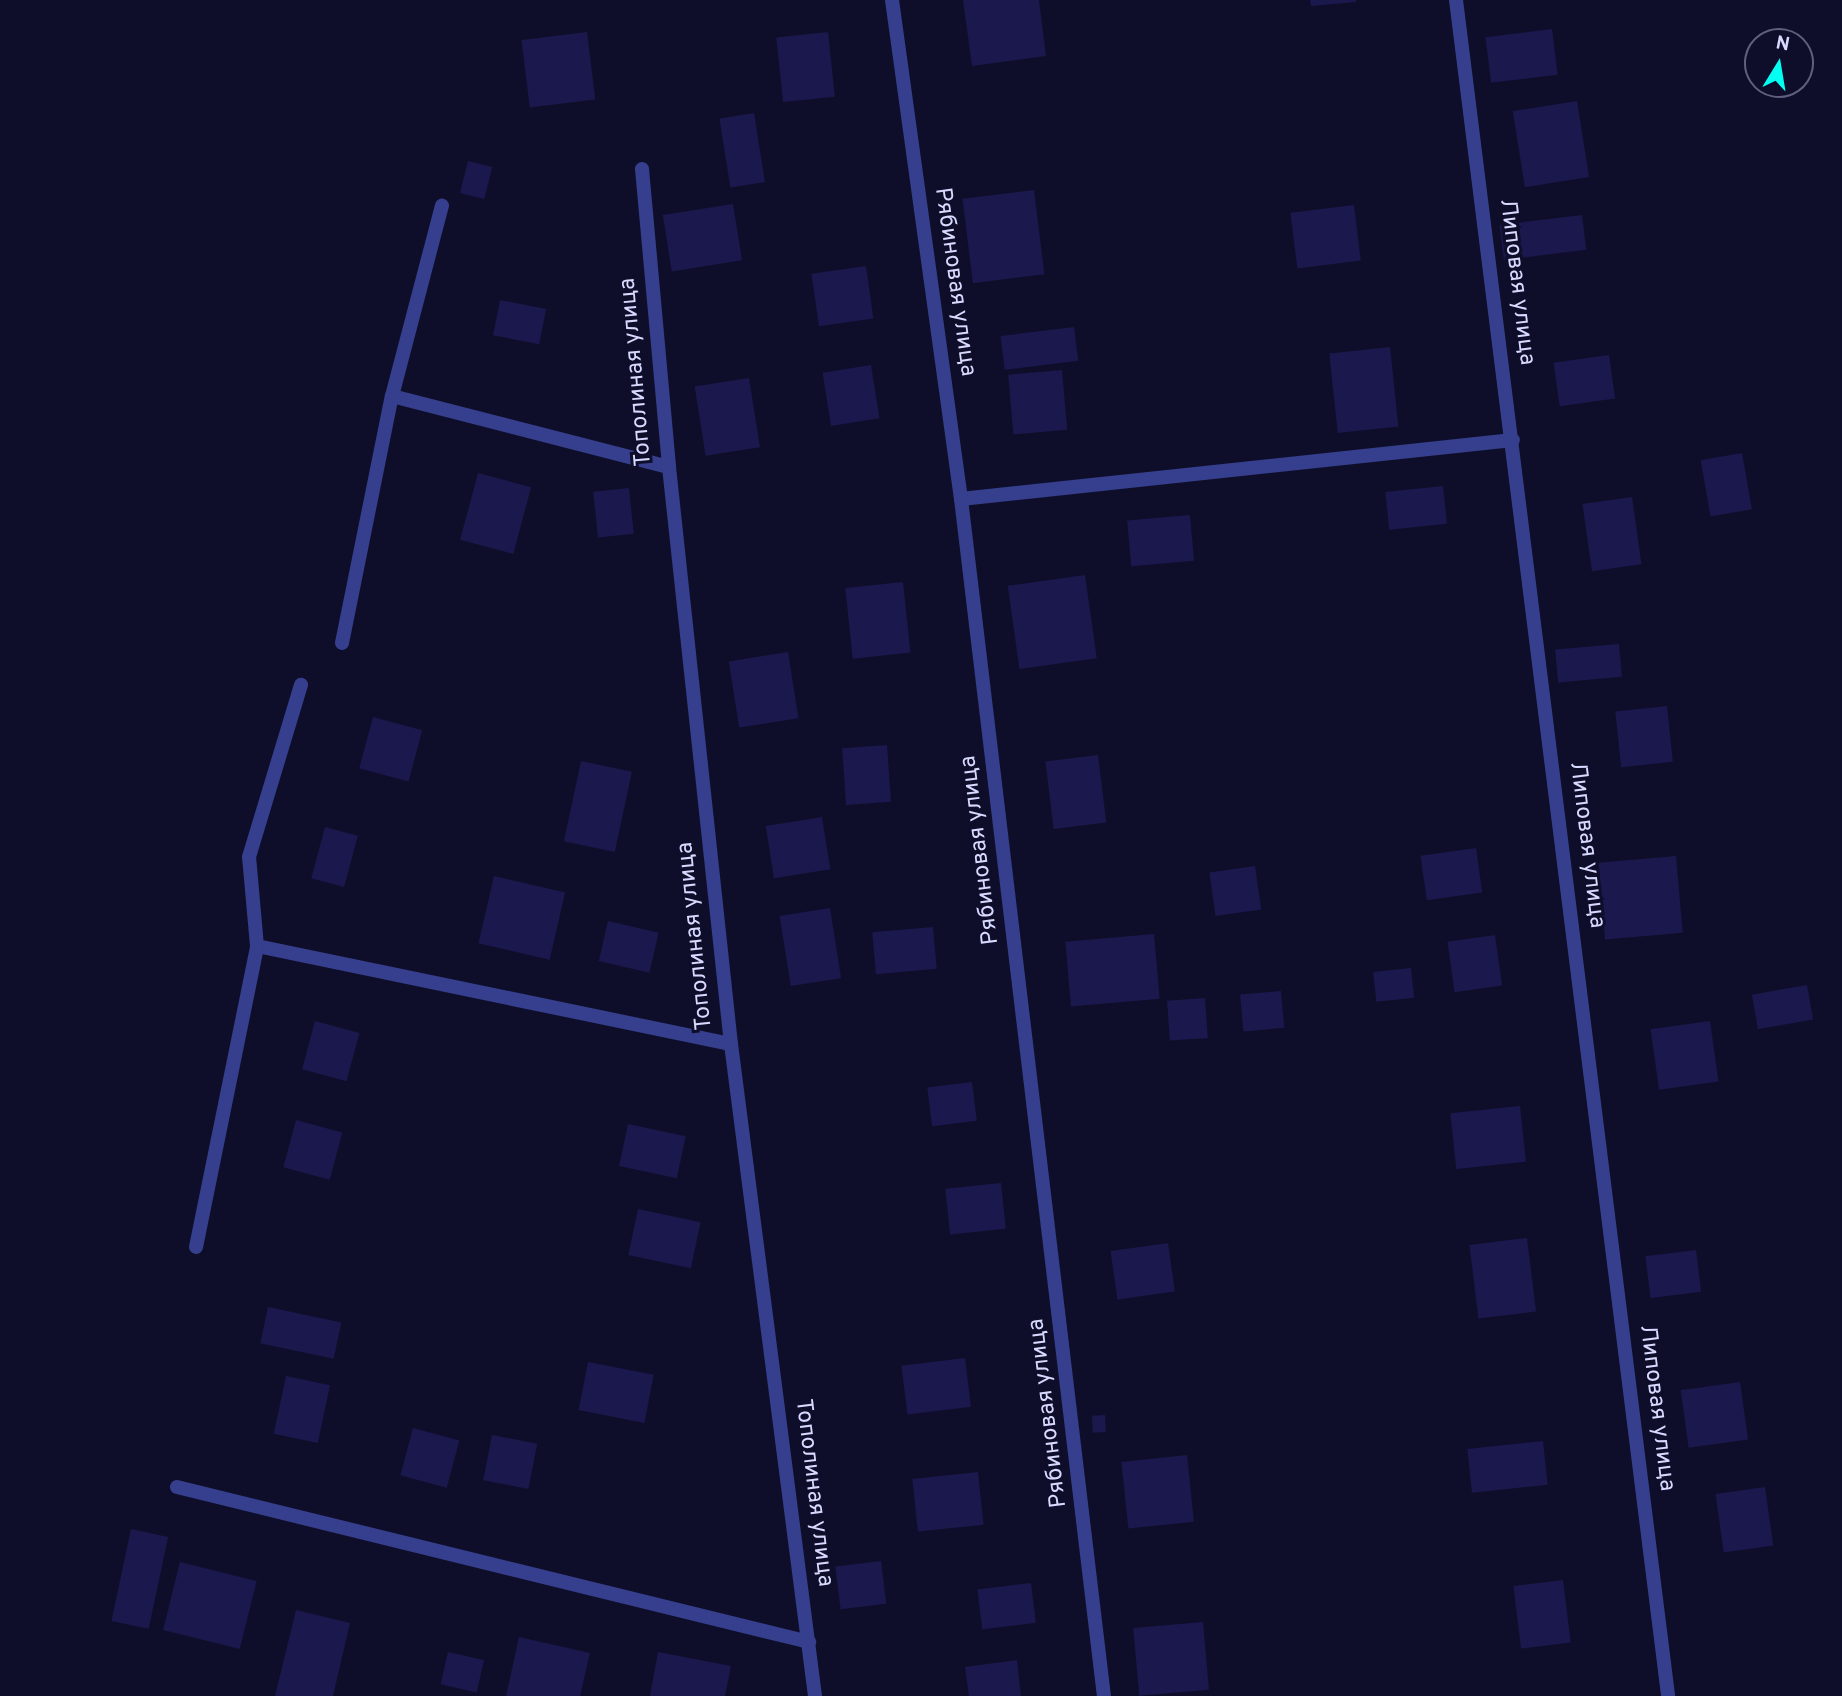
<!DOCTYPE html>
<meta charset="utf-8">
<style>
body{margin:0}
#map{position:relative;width:1842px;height:1696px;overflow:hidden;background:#0f0e2a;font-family:Overpass,sans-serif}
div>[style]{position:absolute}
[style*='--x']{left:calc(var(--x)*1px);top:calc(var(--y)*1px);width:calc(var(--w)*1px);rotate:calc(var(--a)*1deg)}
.building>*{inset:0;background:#1b184d;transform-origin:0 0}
.lane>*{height:14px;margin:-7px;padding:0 7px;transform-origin:7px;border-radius:7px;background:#353f8d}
.street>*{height:14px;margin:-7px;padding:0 7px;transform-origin:7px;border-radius:7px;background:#353f8d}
span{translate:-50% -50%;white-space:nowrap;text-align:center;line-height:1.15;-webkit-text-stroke:6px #0f0e2a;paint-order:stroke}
.street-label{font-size:23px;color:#d8d9ff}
.north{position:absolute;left:1744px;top:28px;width:70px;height:70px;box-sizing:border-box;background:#0f0e2a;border:2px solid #5f5f7f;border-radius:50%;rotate:11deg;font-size:19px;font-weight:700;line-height:28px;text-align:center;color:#d8d9ff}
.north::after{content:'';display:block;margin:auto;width:24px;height:32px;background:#04fff2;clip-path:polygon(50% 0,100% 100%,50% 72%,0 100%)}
</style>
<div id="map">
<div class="building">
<i style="clip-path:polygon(963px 0,1039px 0,1046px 56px,972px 66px)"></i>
<i style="clip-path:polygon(1310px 0,1356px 0,1356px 2px,1311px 6px)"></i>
<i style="left:1552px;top:29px;width:46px;height:67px;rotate:83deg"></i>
<i style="left:587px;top:32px;width:68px;height:66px;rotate:83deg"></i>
<i style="left:828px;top:32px;width:65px;height:52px;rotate:84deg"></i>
<i style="left:1577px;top:101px;width:77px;height:65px;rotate:81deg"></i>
<i style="left:754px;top:113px;width:70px;height:35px;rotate:81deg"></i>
<i style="left:468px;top:161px;width:25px;height:33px;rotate:14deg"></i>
<i style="left:1034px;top:190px;width:85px;height:72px;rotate:83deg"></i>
<i style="left:733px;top:204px;width:57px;height:71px;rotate:81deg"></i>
<i style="left:1354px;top:205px;width:56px;height:64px;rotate:83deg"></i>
<i style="left:1582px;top:215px;width:35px;height:83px;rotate:83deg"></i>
<i style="left:866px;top:266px;width:53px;height:55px;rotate:82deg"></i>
<i style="left:500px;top:300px;width:47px;height:36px;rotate:11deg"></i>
<i style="left:1074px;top:327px;width:34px;height:74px;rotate:83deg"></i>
<i style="left:1390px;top:347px;width:80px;height:61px;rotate:84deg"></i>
<i style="left:1609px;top:355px;width:44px;height:56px;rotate:82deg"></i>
<i style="left:871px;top:365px;width:54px;height:49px;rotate:81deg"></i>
<i style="left:1062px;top:370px;width:60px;height:54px;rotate:85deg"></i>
<i style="left:749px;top:378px;width:70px;height:55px;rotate:81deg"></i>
<i style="left:1742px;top:453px;width:57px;height:42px;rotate:80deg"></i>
<i style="left:478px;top:473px;width:55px;height:69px;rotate:15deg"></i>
<i style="left:1443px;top:486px;width:38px;height:58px;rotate:84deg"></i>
<i style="left:629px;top:488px;width:46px;height:36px;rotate:84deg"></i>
<i style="left:1632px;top:497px;width:68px;height:50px;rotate:82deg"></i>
<i style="left:1190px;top:515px;width:46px;height:63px;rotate:85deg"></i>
<i style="left:1085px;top:575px;width:84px;height:78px;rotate:82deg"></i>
<i style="left:903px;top:582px;width:71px;height:58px;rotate:84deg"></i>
<i style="left:1619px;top:644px;width:33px;height:64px;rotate:85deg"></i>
<i style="left:788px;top:652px;width:67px;height:60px;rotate:81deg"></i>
<i style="left:1667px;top:706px;width:56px;height:52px;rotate:84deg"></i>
<i style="left:373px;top:717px;width:51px;height:53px;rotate:15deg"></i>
<i style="left:887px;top:745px;width:57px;height:45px;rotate:86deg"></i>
<i style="left:1098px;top:755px;width:68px;height:53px;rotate:83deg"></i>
<i style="left:581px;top:761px;width:52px;height:82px;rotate:12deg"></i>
<i style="left:822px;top:817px;width:53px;height:57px;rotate:81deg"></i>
<i style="left:325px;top:827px;width:34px;height:53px;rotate:15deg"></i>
<i style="left:1476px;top:848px;width:45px;height:56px;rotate:82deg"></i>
<i style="left:1676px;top:856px;width:77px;height:78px;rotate:85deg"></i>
<i style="left:1255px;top:866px;width:44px;height:46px;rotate:82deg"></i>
<i style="left:494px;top:876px;width:73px;height:69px;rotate:13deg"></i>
<i style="left:830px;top:908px;width:71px;height:51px;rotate:81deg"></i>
<i style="left:608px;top:921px;width:52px;height:41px;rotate:13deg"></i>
<i style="left:933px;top:927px;width:42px;height:61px;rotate:85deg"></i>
<i style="left:1154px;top:934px;width:65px;height:89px;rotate:85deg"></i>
<i style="left:1495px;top:935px;width:51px;height:48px;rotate:82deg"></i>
<i style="left:1411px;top:968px;width:30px;height:38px;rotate:84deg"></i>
<i style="left:1807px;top:985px;width:35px;height:56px;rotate:80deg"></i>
<i style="left:1281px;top:991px;width:37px;height:41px;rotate:85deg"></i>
<i style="left:1205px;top:998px;width:40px;height:38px;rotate:86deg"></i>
<i style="left:315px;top:1021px;width:46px;height:50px;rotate:15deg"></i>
<i style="left:1710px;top:1021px;width:61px;height:60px;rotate:82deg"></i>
<i style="left:972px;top:1082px;width:39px;height:45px;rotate:83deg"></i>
<i style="left:1520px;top:1106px;width:56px;height:70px;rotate:84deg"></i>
<i style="left:296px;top:1120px;width:48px;height:49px;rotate:15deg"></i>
<i style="left:628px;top:1124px;width:59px;height:43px;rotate:12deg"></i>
<i style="left:1001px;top:1183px;width:46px;height:56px;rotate:84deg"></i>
<i style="left:638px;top:1209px;width:64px;height:47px;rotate:12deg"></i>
<i style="left:1527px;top:1238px;width:74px;height:58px;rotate:83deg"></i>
<i style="left:1168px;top:1243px;width:49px;height:58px;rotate:82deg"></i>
<i style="left:1696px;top:1250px;width:42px;height:51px;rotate:83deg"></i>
<i style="left:268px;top:1307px;width:75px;height:37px;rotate:12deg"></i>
<i style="left:965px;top:1358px;width:49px;height:64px;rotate:83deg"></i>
<i style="left:588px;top:1362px;width:67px;height:49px;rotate:11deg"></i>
<i style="left:286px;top:1376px;width:45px;height:59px;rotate:12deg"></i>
<i style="left:1740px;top:1382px;width:58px;height:60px;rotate:82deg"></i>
<i style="left:1105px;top:1415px;width:17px;height:13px;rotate:87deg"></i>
<i style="left:413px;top:1428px;width:48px;height:49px;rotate:15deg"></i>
<i style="left:492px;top:1435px;width:46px;height:46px;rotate:11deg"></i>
<i style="left:1543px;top:1441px;width:44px;height:76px;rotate:84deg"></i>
<i style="left:1187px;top:1455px;width:67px;height:66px;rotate:84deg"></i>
<i style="left:978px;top:1472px;width:53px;height:66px;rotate:84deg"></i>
<i style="left:1765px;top:1487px;width:59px;height:50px;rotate:82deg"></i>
<i style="left:131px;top:1529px;width:38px;height:94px;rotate:12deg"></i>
<i style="left:881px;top:1561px;width:43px;height:46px;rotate:83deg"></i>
<i style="left:180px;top:1562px;width:79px;height:70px;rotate:14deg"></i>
<i style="left:1563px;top:1580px;width:63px;height:50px;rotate:83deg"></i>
<i style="left:1031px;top:1583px;width:40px;height:54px;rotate:83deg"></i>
<i style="clip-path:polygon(296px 1610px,350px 1623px,333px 1696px,275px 1696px)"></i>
<i style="left:1203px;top:1622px;width:68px;height:70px;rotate:85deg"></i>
<i style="clip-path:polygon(519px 1637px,590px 1653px,580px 1696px,506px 1696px)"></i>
<i style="left:448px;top:1652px;width:37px;height:33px;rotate:13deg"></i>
<i style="clip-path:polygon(658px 1652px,731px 1666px,725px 1696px,650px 1696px)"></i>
<i style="clip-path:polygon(1017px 1660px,1021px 1696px,969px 1696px,965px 1667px)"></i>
</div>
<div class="lane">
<i style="--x:392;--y:396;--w:286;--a:14.4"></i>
<i style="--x:961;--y:499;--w:555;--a:-6.1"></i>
<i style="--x:342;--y:643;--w:252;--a:-78.6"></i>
<i style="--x:392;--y:396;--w:197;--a:-75.3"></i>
<i style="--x:177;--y:1487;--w:651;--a:13.78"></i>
</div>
<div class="street">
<i style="--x:892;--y:0;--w:504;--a:82.13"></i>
<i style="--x:961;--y:499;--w:1206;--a:83.19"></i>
<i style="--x:1456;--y:0;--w:1709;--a:82.87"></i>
<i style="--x:642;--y:169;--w:299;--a:84.8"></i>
<i style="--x:669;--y:467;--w:580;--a:83.87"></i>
<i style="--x:731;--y:1044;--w:657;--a:82.66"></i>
<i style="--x:257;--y:946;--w:484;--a:11.7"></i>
<i style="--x:196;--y:1247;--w:307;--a:-78.5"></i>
<i style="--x:257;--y:946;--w:89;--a:-95.1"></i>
<i style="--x:249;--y:857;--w:180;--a:-73.2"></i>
</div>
<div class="street-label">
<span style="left:954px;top:282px;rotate:82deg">Рябиновая улица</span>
<span style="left:1516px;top:282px;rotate:83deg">Липовая улица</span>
<span style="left:637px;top:372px;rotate:-95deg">Тополиная улица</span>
<span style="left:1586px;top:845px;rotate:83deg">Липовая улица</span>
<span style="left:981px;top:850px;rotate:-97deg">Рябиновая улица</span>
<span style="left:696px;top:936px;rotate:-96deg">Тополиная улица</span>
<span style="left:1656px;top:1408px;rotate:83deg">Липовая улица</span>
<span style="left:1049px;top:1413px;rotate:-97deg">Рябиновая улица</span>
<span style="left:813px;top:1493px;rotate:83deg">Тополиная улица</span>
</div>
<div class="north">N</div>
</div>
